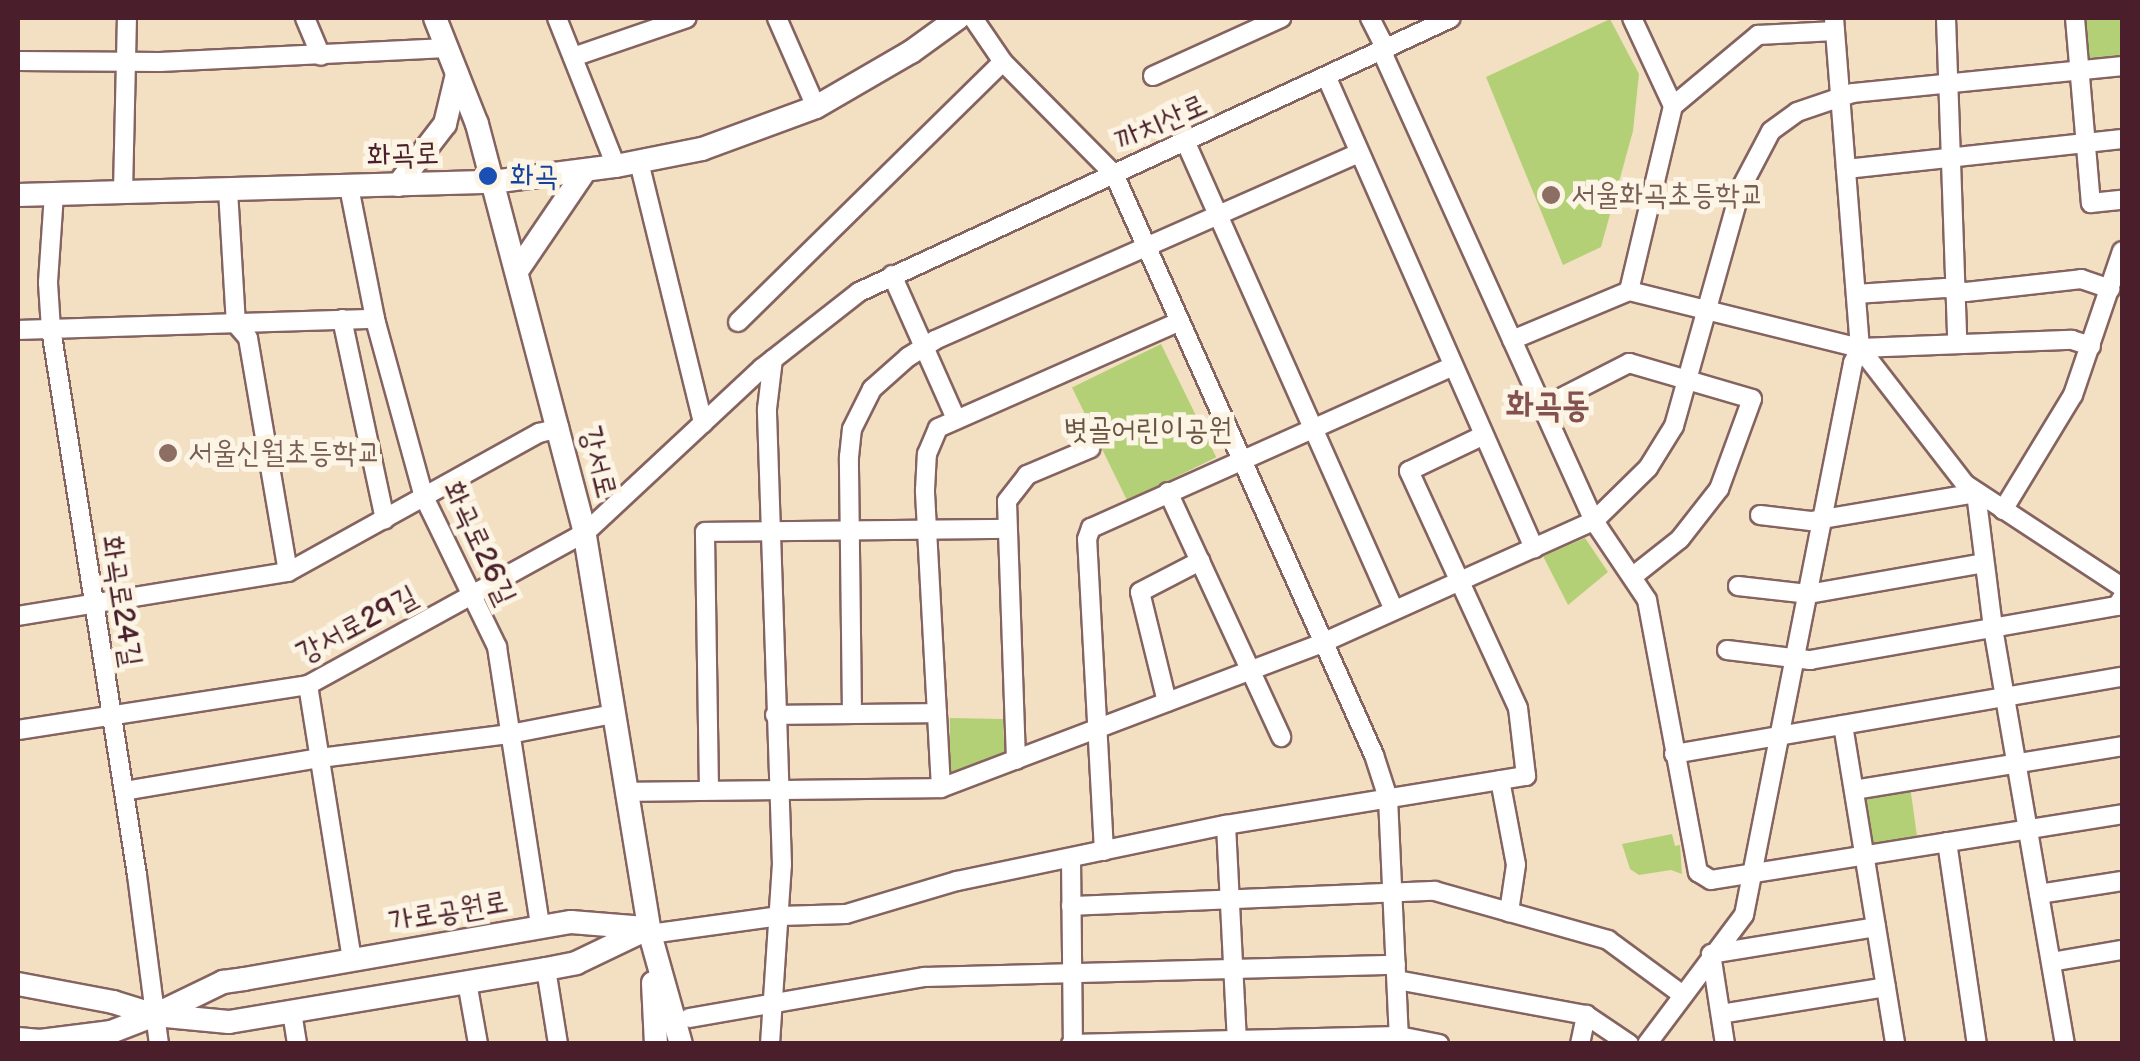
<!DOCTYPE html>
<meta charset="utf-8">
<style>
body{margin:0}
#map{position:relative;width:2140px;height:1061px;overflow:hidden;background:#f3e0c2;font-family:"Balsamiq Sans","Poor Story",sans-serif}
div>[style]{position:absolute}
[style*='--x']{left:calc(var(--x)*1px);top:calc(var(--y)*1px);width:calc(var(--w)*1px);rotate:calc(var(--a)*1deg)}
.green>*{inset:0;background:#b4d076;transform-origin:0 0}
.roads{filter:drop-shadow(2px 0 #856360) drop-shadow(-2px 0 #856360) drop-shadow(0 2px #856360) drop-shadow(0 -2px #856360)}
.minor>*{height:18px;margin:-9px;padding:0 9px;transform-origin:9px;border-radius:9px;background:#fff}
.major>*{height:22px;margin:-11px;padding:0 11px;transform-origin:11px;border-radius:11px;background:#fff}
.dots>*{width:28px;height:28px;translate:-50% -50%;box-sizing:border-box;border:5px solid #fcf5e5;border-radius:50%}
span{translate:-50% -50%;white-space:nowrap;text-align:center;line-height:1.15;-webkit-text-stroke:10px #fcf5e5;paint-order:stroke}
.street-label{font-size:30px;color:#4a1f2b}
.transit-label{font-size:30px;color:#164399}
.left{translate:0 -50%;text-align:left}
.education-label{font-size:30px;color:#785e54}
.park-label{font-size:30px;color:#6a5442}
.quarter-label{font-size:35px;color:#835250;font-weight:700}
.frame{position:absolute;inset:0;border:20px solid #4a1f2b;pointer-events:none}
</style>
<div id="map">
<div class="green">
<i style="clip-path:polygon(2083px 18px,2122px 18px,2122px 55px,2086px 59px)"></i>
<i style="clip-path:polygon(1610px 19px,1639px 74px,1633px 131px,1601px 247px,1563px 265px,1486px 77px)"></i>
<i style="left:1161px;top:344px;width:126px;height:99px;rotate:64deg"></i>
<i style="clip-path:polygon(1585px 538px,1608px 572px,1568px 605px,1543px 556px)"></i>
<i style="clip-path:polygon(950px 718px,1003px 719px,1005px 757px,949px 774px)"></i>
<i style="left:1910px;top:786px;width:55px;height:48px;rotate:82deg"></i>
<i style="clip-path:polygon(1672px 834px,1675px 846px,1680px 845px,1682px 874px,1671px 870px,1639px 875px,1630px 869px,1622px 844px)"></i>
</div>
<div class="roads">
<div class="minor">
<i style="--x:305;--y:18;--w:41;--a:67.2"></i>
<i style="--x:557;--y:18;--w:159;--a:68.3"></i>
<i style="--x:777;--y:18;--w:97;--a:66.3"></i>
<i style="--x:973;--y:18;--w:53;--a:55.7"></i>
<i style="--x:1003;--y:62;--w:158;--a:45.3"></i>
<i style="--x:1114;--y:174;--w:637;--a:65.89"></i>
<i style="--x:1374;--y:755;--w:45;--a:72"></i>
<i style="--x:1388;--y:798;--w:246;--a:87.4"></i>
<i style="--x:1370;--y:18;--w:36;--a:63"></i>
<i style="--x:1632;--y:18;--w:97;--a:65"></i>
<i style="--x:1673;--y:106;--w:190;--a:103.4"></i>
<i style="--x:1629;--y:291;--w:238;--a:13.9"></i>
<i style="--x:1860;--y:348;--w:172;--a:52.3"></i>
<i style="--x:1965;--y:484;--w:188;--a:33.3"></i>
<i style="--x:1834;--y:18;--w:331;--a:85.5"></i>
<i style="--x:1946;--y:18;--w:323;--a:88"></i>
<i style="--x:2075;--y:18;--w:186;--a:85.1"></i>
<i style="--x:2091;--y:203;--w:31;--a:-6"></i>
<i style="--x:1382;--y:52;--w:515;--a:65.68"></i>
<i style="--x:1594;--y:521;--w:95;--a:56.1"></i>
<i style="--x:1647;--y:600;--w:277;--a:79.4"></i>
<i style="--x:1698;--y:872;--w:15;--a:32"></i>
<i style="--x:1711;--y:880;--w:416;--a:-9.1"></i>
<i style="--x:573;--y:57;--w:120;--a:-18.9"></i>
<i style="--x:18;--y:61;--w:142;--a:0.4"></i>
<i style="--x:160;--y:62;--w:287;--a:-2.8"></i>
<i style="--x:1153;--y:76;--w:141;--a:-24.4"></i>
<i style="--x:1327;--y:78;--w:514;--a:66.23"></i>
<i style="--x:1673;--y:106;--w:111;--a:-39.9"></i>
<i style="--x:1758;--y:35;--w:77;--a:-3"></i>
<i style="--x:1186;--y:143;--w:511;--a:65.99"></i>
<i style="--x:639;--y:162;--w:269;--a:76.2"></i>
<i style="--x:1846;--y:169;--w:278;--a:-6.2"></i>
<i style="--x:349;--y:187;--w:139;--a:78.8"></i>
<i style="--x:376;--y:323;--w:180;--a:74.6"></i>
<i style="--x:424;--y:497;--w:167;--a:64"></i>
<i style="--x:497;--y:647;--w:282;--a:81.2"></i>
<i style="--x:228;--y:190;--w:134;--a:86.6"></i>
<i style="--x:236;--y:324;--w:18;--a:49"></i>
<i style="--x:248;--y:338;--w:237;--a:80.3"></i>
<i style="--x:123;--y:192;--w:174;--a:-88.7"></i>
<i style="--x:54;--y:194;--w:89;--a:93.9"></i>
<i style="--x:48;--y:283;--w:46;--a:86.3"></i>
<i style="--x:51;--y:329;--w:553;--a:81.05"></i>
<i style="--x:137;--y:875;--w:170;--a:82.6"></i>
<i style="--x:892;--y:275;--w:158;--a:66"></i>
<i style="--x:1856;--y:294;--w:89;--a:-3.9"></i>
<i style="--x:1945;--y:288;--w:21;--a:11"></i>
<i style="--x:1966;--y:292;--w:116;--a:-6.4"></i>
<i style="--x:2081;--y:279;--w:31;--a:19"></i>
<i style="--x:342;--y:319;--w:205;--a:77.9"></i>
<i style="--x:738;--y:322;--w:371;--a:-44.5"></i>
<i style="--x:18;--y:330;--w:357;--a:-1.8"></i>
<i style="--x:1512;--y:340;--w:127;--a:-22.7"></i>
<i style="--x:1860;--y:348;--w:212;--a:-2.2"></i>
<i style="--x:2072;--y:340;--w:20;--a:18"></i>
<i style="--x:1541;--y:408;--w:99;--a:-27.1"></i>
<i style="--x:1629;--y:363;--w:128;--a:16.3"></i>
<i style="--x:1752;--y:399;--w:96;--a:110.1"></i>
<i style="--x:1719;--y:489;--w:63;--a:128"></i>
<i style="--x:1680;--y:539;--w:61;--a:141.6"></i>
<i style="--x:1168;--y:492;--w:270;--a:65.2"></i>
<i style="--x:2003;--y:510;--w:135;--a:-58.7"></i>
<i style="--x:2073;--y:395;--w:152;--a:-71.2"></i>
<i style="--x:1760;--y:515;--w:51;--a:6.7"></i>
<i style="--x:1811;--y:521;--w:167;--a:-9.6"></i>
<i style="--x:1976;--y:493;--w:136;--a:82.8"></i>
<i style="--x:1993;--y:628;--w:422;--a:80.2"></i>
<i style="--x:1738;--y:586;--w:70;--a:6.5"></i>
<i style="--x:1808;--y:594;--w:178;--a:-10"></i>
<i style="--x:18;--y:616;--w:274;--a:-9.3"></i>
<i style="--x:288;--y:572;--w:287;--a:-29"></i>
<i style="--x:539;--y:433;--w:21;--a:-14"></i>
<i style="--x:1727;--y:650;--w:84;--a:6.9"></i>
<i style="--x:1810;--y:660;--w:312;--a:-10"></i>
<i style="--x:2117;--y:606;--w:9;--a:-58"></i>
<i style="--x:308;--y:685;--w:278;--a:80.9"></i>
<i style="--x:1167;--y:702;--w:113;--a:-103.8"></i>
<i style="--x:1140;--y:592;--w:68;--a:-27.3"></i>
<i style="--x:852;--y:714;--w:257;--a:-90.7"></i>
<i style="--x:849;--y:457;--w:28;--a:-84"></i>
<i style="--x:852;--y:429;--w:45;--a:-63.4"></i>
<i style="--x:872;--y:389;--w:48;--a:-41.6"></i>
<i style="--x:908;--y:357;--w:32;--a:-32"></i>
<i style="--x:935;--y:340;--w:463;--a:-23.8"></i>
<i style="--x:775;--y:715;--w:162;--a:-0.7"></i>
<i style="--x:1843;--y:725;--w:323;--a:80.7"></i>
<i style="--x:18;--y:730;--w:293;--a:-8.8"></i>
<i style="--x:308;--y:685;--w:316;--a:-28.8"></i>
<i style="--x:585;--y:533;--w:242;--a:-43"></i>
<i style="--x:762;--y:368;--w:123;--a:-38.1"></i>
<i style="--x:859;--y:292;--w:652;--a:-24.84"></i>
<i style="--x:1674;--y:754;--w:455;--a:-9.8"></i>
<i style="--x:1016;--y:760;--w:259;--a:-92"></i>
<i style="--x:1007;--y:501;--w:33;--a:-52"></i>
<i style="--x:1027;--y:475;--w:69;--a:-22.9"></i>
<i style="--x:1500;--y:780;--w:86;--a:79.3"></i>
<i style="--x:1516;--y:865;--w:48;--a:98.5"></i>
<i style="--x:941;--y:788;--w:298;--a:-93.1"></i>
<i style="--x:925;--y:490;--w:36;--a:-87"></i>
<i style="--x:927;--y:454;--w:28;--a:-67"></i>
<i style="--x:938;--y:428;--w:262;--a:-23.8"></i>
<i style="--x:709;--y:790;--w:258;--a:-90.9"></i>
<i style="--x:705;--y:532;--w:301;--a:-0.6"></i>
<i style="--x:1854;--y:790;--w:272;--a:-9.3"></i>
<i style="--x:124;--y:791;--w:199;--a:-9.6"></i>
<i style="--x:320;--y:758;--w:192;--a:-7.2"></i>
<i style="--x:510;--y:734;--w:105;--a:-11"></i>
<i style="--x:625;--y:792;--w:316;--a:-0.7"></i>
<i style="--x:941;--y:788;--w:408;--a:-20.8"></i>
<i style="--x:1322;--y:643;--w:298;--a:-24.2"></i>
<i style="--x:1594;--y:521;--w:76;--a:-44.5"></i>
<i style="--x:1648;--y:468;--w:49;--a:-58.2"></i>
<i style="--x:1674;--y:426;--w:247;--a:-74.3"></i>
<i style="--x:1741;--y:188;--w:64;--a:-62.2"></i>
<i style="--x:1771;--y:131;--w:32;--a:-36"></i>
<i style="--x:1797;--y:112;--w:59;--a:-18.7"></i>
<i style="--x:1853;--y:93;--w:270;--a:-5.7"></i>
<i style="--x:1226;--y:825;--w:219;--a:87.1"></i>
<i style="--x:1947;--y:842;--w:204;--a:81.6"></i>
<i style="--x:1104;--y:851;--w:312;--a:-93.1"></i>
<i style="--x:1087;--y:539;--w:12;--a:-70"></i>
<i style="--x:1091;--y:528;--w:394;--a:-24.1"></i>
<i style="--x:1071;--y:858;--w:186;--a:89.4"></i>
<i style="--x:2039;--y:894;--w:84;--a:-8.9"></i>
<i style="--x:1071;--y:906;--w:364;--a:-2.4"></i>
<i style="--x:1435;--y:891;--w:180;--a:15.8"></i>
<i style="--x:1608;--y:940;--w:93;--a:36.3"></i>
<i style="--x:650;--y:934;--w:131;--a:-7.9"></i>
<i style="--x:780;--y:916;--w:66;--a:-1.7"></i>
<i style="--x:846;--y:914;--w:116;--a:-16.6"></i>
<i style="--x:957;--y:881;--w:275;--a:-11.8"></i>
<i style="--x:1226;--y:825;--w:304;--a:-9.3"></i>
<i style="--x:1526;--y:776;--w:68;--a:-96.7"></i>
<i style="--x:1518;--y:708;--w:261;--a:-114.7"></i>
<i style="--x:1409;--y:471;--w:83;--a:-25.6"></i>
<i style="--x:2051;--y:962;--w:72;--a:-9.6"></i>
<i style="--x:546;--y:969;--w:76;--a:80.9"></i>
<i style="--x:1397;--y:980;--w:192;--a:10.5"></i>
<i style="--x:1586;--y:1015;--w:52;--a:34"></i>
<i style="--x:467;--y:982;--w:63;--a:79.9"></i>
<i style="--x:292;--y:1012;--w:32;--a:81"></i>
<i style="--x:1721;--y:1014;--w:167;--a:-9.3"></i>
<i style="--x:689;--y:1018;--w:239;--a:-9.9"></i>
<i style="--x:924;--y:977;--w:472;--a:-1.5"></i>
<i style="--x:770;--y:1044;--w:179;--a:-86.2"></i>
<i style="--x:782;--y:865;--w:456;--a:-91.9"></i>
<i style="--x:767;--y:409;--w:50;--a:-83.2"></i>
<i style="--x:1071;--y:1044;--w:328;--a:-1.4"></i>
<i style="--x:1399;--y:1036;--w:41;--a:11.3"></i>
<i style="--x:1580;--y:1044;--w:30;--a:-78"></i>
<i style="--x:1647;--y:1044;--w:161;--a:-53.1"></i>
<i style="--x:1744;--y:915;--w:563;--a:-78.83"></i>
<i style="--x:1853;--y:363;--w:17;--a:-65"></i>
<i style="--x:1725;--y:1044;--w:91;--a:-98.8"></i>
<i style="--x:1711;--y:954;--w:167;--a:-9.3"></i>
</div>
<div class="major">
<i style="--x:435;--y:18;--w:114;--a:68.4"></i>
<i style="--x:477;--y:124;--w:420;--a:75.2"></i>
<i style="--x:584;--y:530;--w:409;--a:80.7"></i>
<i style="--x:650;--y:934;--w:114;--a:74.3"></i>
<i style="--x:398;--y:185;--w:77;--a:-52.4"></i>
<i style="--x:445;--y:124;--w:51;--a:-76.5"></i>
<i style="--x:18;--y:195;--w:474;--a:-1.6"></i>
<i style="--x:492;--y:182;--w:125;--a:-7.4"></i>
<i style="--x:616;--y:166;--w:88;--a:-11.2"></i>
<i style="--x:702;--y:149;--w:121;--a:-20.2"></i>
<i style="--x:816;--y:107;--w:110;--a:-30.1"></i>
<i style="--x:911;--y:52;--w:58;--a:-35.9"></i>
<i style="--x:517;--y:271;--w:121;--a:-55.8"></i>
<i style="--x:653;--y:983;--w:61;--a:87.2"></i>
<i style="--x:18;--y:984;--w:97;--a:10.7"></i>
<i style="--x:113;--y:1002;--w:44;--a:17.2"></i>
<i style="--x:155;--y:1015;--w:76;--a:-25.9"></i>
<i style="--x:223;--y:982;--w:21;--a:-8"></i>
<i style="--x:244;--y:979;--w:332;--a:-9.9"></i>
<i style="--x:571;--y:922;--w:74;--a:4.6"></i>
<i style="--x:18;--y:1039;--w:22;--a:5"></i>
<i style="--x:40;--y:1041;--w:72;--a:-7.2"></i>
<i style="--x:111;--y:1032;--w:47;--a:-21.1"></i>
<i style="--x:155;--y:1015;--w:74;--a:5.4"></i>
<i style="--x:229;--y:1022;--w:321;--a:-9.5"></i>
<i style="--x:546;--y:969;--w:31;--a:-11"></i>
<i style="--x:576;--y:963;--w:81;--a:-25.6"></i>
</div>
</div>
<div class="dots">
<i style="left:488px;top:176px;background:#1a4fb4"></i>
<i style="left:1551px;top:195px;background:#8d6e63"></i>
<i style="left:168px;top:453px;background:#8d6e63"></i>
</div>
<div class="street-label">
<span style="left:1161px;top:123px;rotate:-24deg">까치산로</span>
<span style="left:403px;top:155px;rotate:-2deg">화곡로</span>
<span style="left:598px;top:462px;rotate:76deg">강서로</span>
<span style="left:479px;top:543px;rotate:65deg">화곡로26길</span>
<span style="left:121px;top:601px;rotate:81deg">화곡로24길</span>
<span style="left:357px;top:625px;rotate:-28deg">강서로29길</span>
<span style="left:448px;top:912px;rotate:-10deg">가로공원로</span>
</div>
<div class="transit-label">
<span class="left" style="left:510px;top:176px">화곡</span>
</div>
<div class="education-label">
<span class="left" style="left:1571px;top:195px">서울화곡초등학교</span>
<span class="left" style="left:188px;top:453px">서울신월초등학교</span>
</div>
<div class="park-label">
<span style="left:1148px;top:430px">볏골어린이공원</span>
</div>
<div class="quarter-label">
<span style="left:1548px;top:406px">화곡동</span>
</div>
<div class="frame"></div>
</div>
